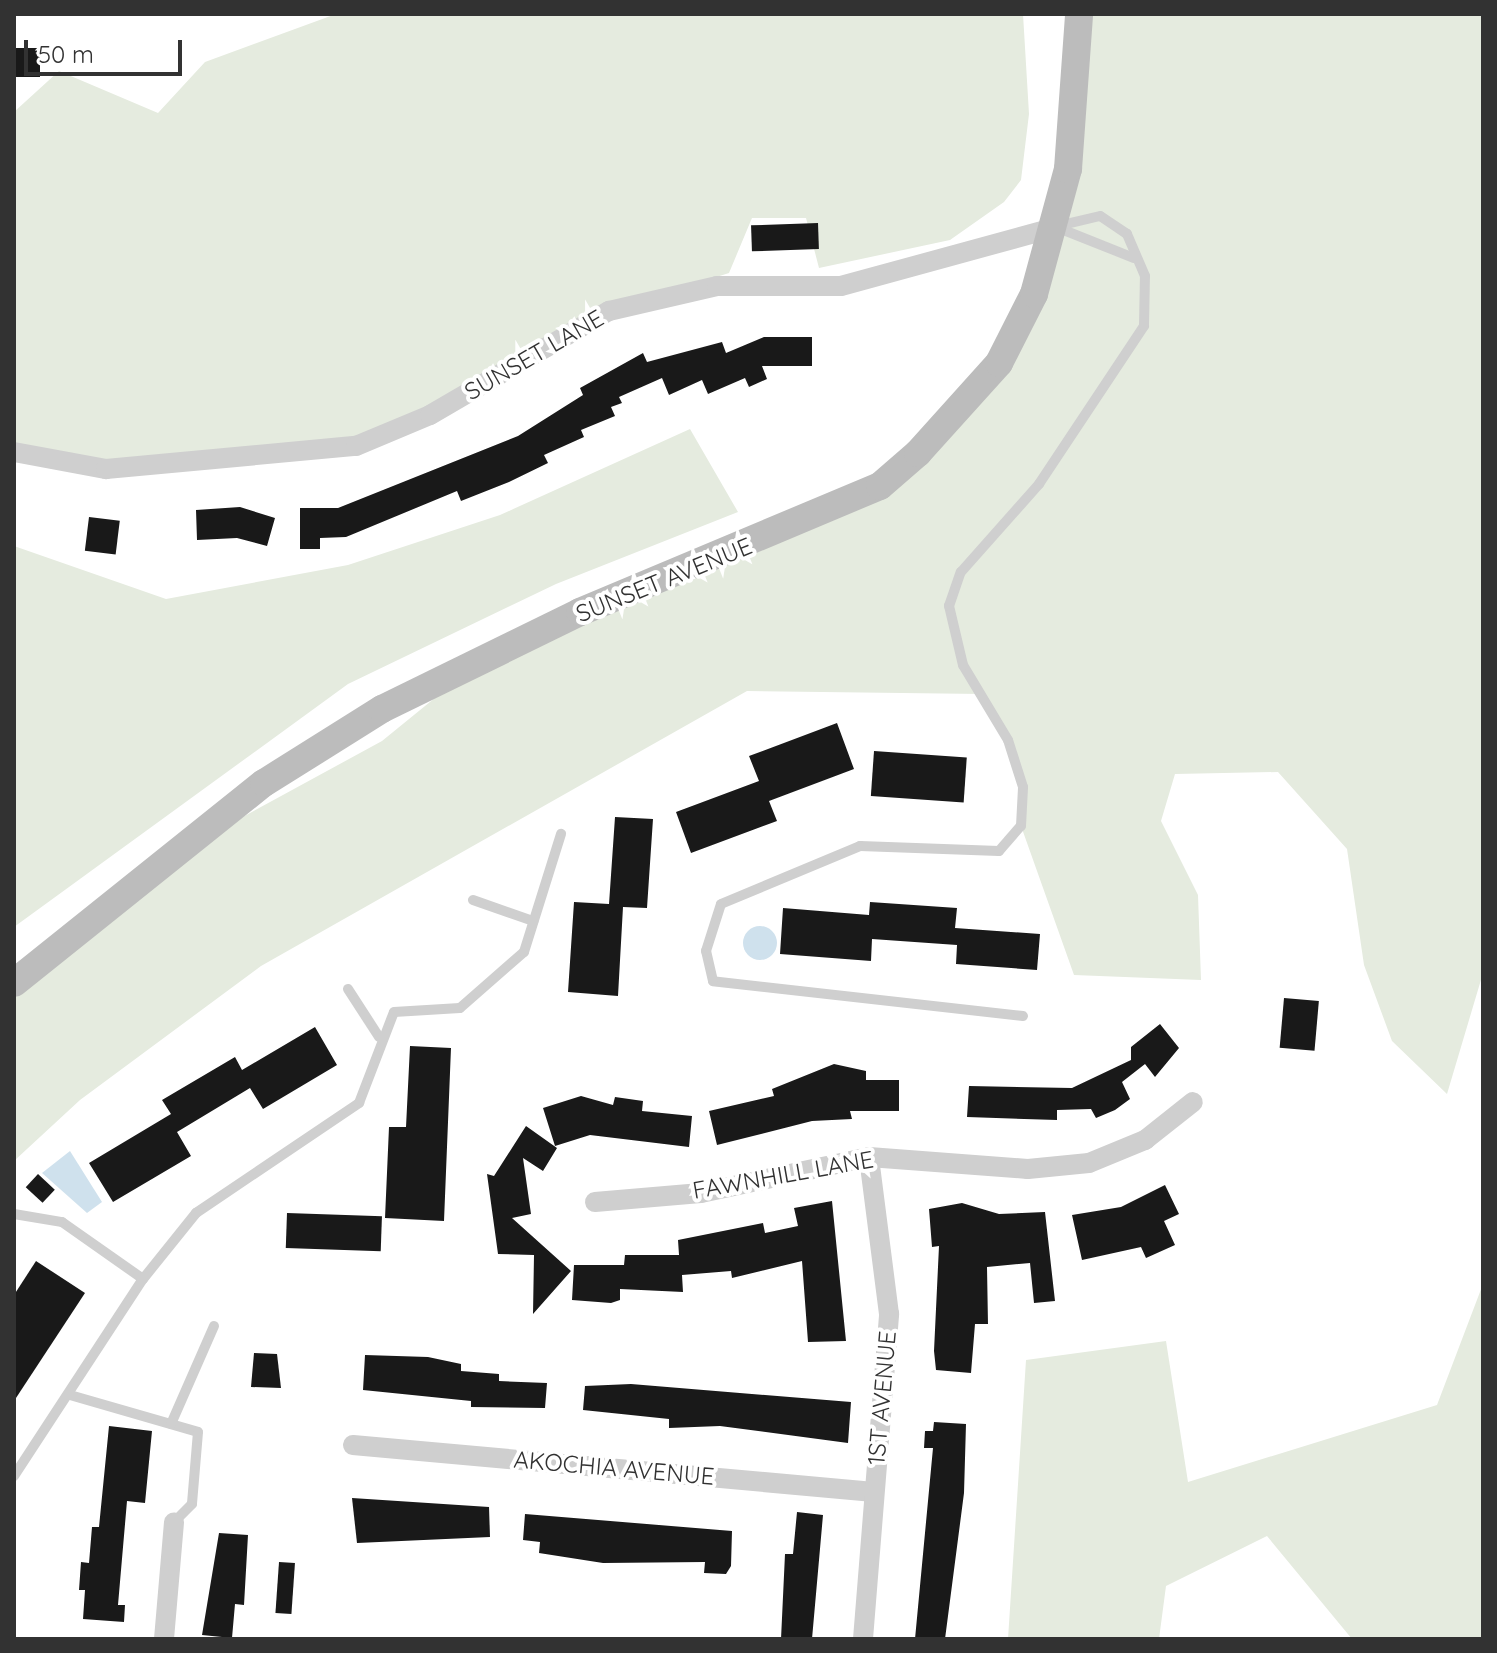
<!DOCTYPE html>
<style>
body{margin:0}
#map{position:relative;width:1497px;height:1653px;overflow:hidden;background:#fff;font-family:Quicksand,sans-serif}
div>[style]{position:absolute}
[style*='--x']{left:calc(var(--x)*1px);top:calc(var(--y)*1px);width:calc(var(--w)*1px);rotate:calc(var(--a)*1deg)}
.green>*{inset:0;background:#e5ebdf}
.water>*{inset:0;background:#cfe1ed}
.round{border-radius:50%}
.building>*{inset:0;background:#191919;transform-origin:0 0}
.lane>*{height:10px;margin:-5px;padding:0 5px;transform-origin:5px;border-radius:5px;background:#cfcfcf}
.street>*{height:20px;margin:-10px;padding:0 10px;transform-origin:10px;border-radius:10px;background:#cfcfcf}
.secondary>*{height:28px;margin:-14px;padding:0 14px;transform-origin:14px;border-radius:14px;background:#bcbcbc}
span{translate:-50% -50%;white-space:nowrap;text-align:center;line-height:1.15;-webkit-text-stroke:8px #fff;paint-order:stroke}
.street-label{font-size:24px;color:#323232}
.frame{position:absolute;inset:0;border:16px solid #323232;pointer-events:none}
.scale{position:absolute;left:24px;top:40px;width:158px;height:36px;box-sizing:border-box;border:4px solid #323232;border-top:0;padding-left:10px;font-size:24px;line-height:28px;white-space:nowrap;color:#323232;-webkit-text-stroke:6px #fff;paint-order:stroke}
</style>
<div id="map">
<div class="green">
<i style="clip-path:polygon(336px 14px,1023px 14px,1029px 114px,1021px 180px,1004px 202px,950px 240px,819px 268px,806px 218px,752px 218px,729px 273px,609px 311px,394px 433px,106px 469px,14px 452px,14px 112px,59px 71px,158px 113px,205px 62px)"></i>
<i style="clip-path:polygon(1079px 14px,1483px 14px,1483px 973px,1447px 1094px,1392px 1041px,1364px 965px,1347px 849px,1278px 772px,1175px 774px,1161px 821px,1198px 895px,1201px 980px,1074px 975px,1021px 826px,1023px 787px,1008px 740px,982px 694px,747px 691px,261px 966px,80px 1100px,14px 1161px,14px 983px,149px 868px,382px 741px,484px 658px,918px 453px,1034px 294px)"></i>
<i style="clip-path:polygon(690px 429px,738px 512px,556px 584px,348px 684px,14px 927px,14px 546px,166px 599px,348px 565px,500px 515px)"></i>
<i style="clip-path:polygon(1483px 1284px,1483px 1639px,1352px 1639px,1267px 1536px,1166px 1586px,1159px 1639px,1008px 1639px,1026px 1360px,1166px 1341px,1188px 1482px,1437px 1405px)"></i>
</div>
<div class="water">
<i class="round" style="left:743px;top:926px;width:34px;height:34px"></i>
<i style="clip-path:polygon(70px 1151px,102px 1202px,87px 1213px,42px 1173px)"></i>
</div>
<div class="building">
<i style="left:14px;top:48px;width:26px;height:29px"></i>
<i style="left:818px;top:223px;width:26px;height:67px;rotate:88deg"></i>
<i style="clip-path:polygon(764px 337px,812px 337px,812px 366px,762px 366px,767px 379px,749px 387px,745px 378px,708px 394px,702px 380px,669px 395px,662px 378px,619px 397px,622px 403px,611px 407px,615px 416px,581px 430px,584px 437px,544px 455px,548px 463px,509px 482px,461px 501px,457px 491px,346px 537px,320px 538px,320px 549px,300px 549px,300px 508px,338px 508px,518px 436px,583px 395px,580px 388px,643px 353px,647px 362px,722px 342px,726px 353px)"></i>
<i style="clip-path:polygon(240px 507px,275px 518px,267px 546px,237px 538px,197px 540px,196px 510px)"></i>
<i style="left:89px;top:517px;width:31px;height:34px;rotate:7deg"></i>
<i style="clip-path:polygon(837px 723px,854px 769px,769px 801px,777px 821px,691px 853px,676px 812px,759px 781px,749px 756px)"></i>
<i style="left:874px;top:751px;width:93px;height:45px;rotate:4deg"></i>
<i style="clip-path:polygon(615px 817px,653px 819px,647px 908px,623px 907px,618px 996px,568px 992px,574px 902px,609px 904px)"></i>
<i style="clip-path:polygon(870px 902px,957px 908px,955px 928px,1040px 934px,1037px 970px,956px 964px,957px 945px,872px 939px,871px 961px,780px 954px,783px 908px,869px 915px)"></i>
<i style="left:1284px;top:998px;width:35px;height:50px;rotate:5deg"></i>
<i style="clip-path:polygon(1160px 1024px,1179px 1048px,1155px 1077px,1145px 1064px,1122px 1082px,1130px 1099px,1115px 1110px,1096px 1118px,1091px 1109px,1057px 1110px,1057px 1120px,967px 1117px,969px 1086px,1072px 1088px,1131px 1060px,1131px 1047px)"></i>
<i style="clip-path:polygon(315px 1027px,337px 1065px,263px 1109px,250px 1088px,177px 1132px,191px 1156px,113px 1202px,89px 1163px,171px 1114px,162px 1100px,235px 1057px,242px 1070px)"></i>
<i style="clip-path:polygon(410px 1046px,451px 1048px,444px 1221px,385px 1218px,389px 1127px,406px 1127px)"></i>
<i style="clip-path:polygon(834px 1064px,866px 1071px,866px 1080px,899px 1080px,899px 1111px,850px 1111px,852px 1119px,812px 1121px,717px 1145px,709px 1111px,774px 1096px,772px 1089px)"></i>
<i style="clip-path:polygon(581px 1096px,613px 1105px,615px 1097px,643px 1101px,642px 1111px,692px 1116px,689px 1147px,590px 1135px,555px 1146px,543px 1108px)"></i>
<i style="clip-path:polygon(526px 1126px,557px 1148px,543px 1171px,523px 1158px,531px 1214px,512px 1218px,571px 1271px,533px 1314px,534px 1255px,498px 1254px,487px 1174px,494px 1176px)"></i>
<i style="left:38px;top:1174px;width:23px;height:18px;rotate:43deg"></i>
<i style="clip-path:polygon(1165px 1185px,1179px 1214px,1164px 1221px,1175px 1245px,1146px 1258px,1141px 1247px,1082px 1260px,1072px 1215px,1121px 1207px)"></i>
<i style="clip-path:polygon(832px 1201px,846px 1341px,808px 1342px,802px 1261px,732px 1278px,731px 1271px,682px 1275px,683px 1292px,620px 1289px,620px 1300px,611px 1303px,572px 1300px,574px 1265px,624px 1265px,625px 1255px,679px 1255px,678px 1240px,763px 1223px,765px 1233px,798px 1226px,794px 1208px)"></i>
<i style="clip-path:polygon(962px 1203px,999px 1214px,1045px 1212px,1055px 1301px,1034px 1303px,1030px 1263px,987px 1267px,988px 1324px,975px 1324px,971px 1373px,936px 1370px,934px 1351px,939px 1246px,932px 1247px,929px 1209px)"></i>
<i style="left:287px;top:1213px;width:95px;height:35px;rotate:2deg"></i>
<i style="clip-path:polygon(36px 1261px,85px 1293px,14px 1401px,14px 1295px)"></i>
<i style="clip-path:polygon(254px 1353px,277px 1354px,281px 1388px,251px 1387px)"></i>
<i style="clip-path:polygon(365px 1355px,428px 1357px,461px 1364px,461px 1371px,499px 1374px,499px 1381px,547px 1383px,545px 1408px,471px 1407px,471px 1401px,363px 1390px)"></i>
<i style="clip-path:polygon(631px 1384px,851px 1402px,848px 1443px,720px 1426px,669px 1428px,669px 1419px,583px 1410px,585px 1386px)"></i>
<i style="clip-path:polygon(934px 1422px,966px 1424px,964px 1493px,945px 1639px,915px 1639px,933px 1448px,924px 1448px,925px 1431px,933px 1431px)"></i>
<i style="clip-path:polygon(109px 1426px,152px 1431px,145px 1503px,127px 1501px,118px 1605px,125px 1605px,124px 1622px,83px 1619px,85px 1590px,79px 1590px,81px 1562px,89px 1563px,92px 1527px,99px 1527px)"></i>
<i style="clip-path:polygon(352px 1498px,489px 1507px,490px 1537px,357px 1543px)"></i>
<i style="clip-path:polygon(797px 1512px,823px 1515px,812px 1639px,781px 1639px,785px 1554px,793px 1554px)"></i>
<i style="clip-path:polygon(525px 1514px,732px 1531px,731px 1566px,726px 1574px,704px 1573px,705px 1562px,603px 1563px,539px 1553px,540px 1542px,523px 1540px)"></i>
<i style="clip-path:polygon(219px 1533px,248px 1535px,244px 1605px,235px 1604px,232px 1638px,202px 1635px)"></i>
<i style="left:279px;top:1562px;width:16px;height:51px;rotate:4deg"></i>
</div>
<div class="lane">
<i style="--x:1056;--y:227;--w:84;--a:21.7"></i>
<i style="--x:473;--y:900;--w:64;--a:19.3"></i>
<i style="--x:348;--y:989;--w:57;--a:57.1"></i>
<i style="--x:1023;--y:1016;--w:312;--a:-173.6"></i>
<i style="--x:713;--y:981;--w:31;--a:-103"></i>
<i style="--x:706;--y:951;--w:49;--a:-72.3"></i>
<i style="--x:721;--y:904;--w:151;--a:-22.6"></i>
<i style="--x:860;--y:846;--w:139;--a:2.1"></i>
<i style="--x:999;--y:851;--w:33;--a:-49"></i>
<i style="--x:1021;--y:826;--w:39;--a:-87"></i>
<i style="--x:1023;--y:787;--w:49;--a:-107.7"></i>
<i style="--x:1008;--y:740;--w:87;--a:-121"></i>
<i style="--x:963;--y:665;--w:61;--a:-103.3"></i>
<i style="--x:949;--y:606;--w:36;--a:-71"></i>
<i style="--x:961;--y:572;--w:118;--a:-48.4"></i>
<i style="--x:1039;--y:484;--w:190;--a:-56.4"></i>
<i style="--x:1144;--y:326;--w:50;--a:-88.9"></i>
<i style="--x:1145;--y:276;--w:46;--a:-113.2"></i>
<i style="--x:1127;--y:234;--w:32;--a:-146"></i>
<i style="--x:1100;--y:216;--w:43;--a:166.6"></i>
<i style="--x:14;--y:1214;--w:49;--a:9.5"></i>
<i style="--x:62;--y:1222;--w:99;--a:35.1"></i>
<i style="--x:70;--y:1395;--w:133;--a:16.1"></i>
<i style="--x:198;--y:1432;--w:72;--a:94.8"></i>
<i style="--x:192;--y:1504;--w:25;--a:135"></i>
<i style="--x:171;--y:1424;--w:107;--a:-66.3"></i>
<i style="--x:14;--y:1476;--w:235;--a:-56.8"></i>
<i style="--x:143;--y:1279;--w:85;--a:-51.2"></i>
<i style="--x:196;--y:1213;--w:197;--a:-34"></i>
<i style="--x:359;--y:1103;--w:97;--a:-69"></i>
<i style="--x:394;--y:1012;--w:66;--a:-3.5"></i>
<i style="--x:460;--y:1008;--w:85;--a:-41.2"></i>
<i style="--x:524;--y:952;--w:124;--a:-72.6"></i>
</div>
<div class="street">
<i style="--x:14;--y:452;--w:94;--a:10.5"></i>
<i style="--x:106;--y:469;--w:251;--a:-5.3"></i>
<i style="--x:356;--y:446;--w:80;--a:-22.7"></i>
<i style="--x:430;--y:415;--w:207;--a:-30.2"></i>
<i style="--x:609;--y:311;--w:111;--a:-13"></i>
<i style="--x:717;--y:286;--w:124;--a:0"></i>
<i style="--x:841;--y:286;--w:223;--a:-15.3"></i>
<i style="--x:595;--y:1202;--w:106;--a:-4.9"></i>
<i style="--x:701;--y:1193;--w:172;--a:-12.1"></i>
<i style="--x:869;--y:1157;--w:159;--a:4.3"></i>
<i style="--x:1028;--y:1169;--w:61;--a:-5.6"></i>
<i style="--x:1089;--y:1163;--w:61;--a:-22.3"></i>
<i style="--x:1145;--y:1140;--w:61;--a:-38.4"></i>
<i style="--x:353;--y:1445;--w:523;--a:5.15"></i>
<i style="--x:164;--y:1639;--w:117;--a:-85.1"></i>
<i style="--x:863;--y:1639;--w:326;--a:-85.4"></i>
<i style="--x:889;--y:1314;--w:158;--a:-97.3"></i>
</div>
<div class="secondary">
<i style="--x:14;--y:983;--w:320;--a:-38.7"></i>
<i style="--x:264;--y:783;--w:139;--a:-32.1"></i>
<i style="--x:382;--y:709;--w:220;--a:-26.1"></i>
<i style="--x:580;--y:612;--w:325;--a:-22.8"></i>
<i style="--x:880;--y:486;--w:50;--a:-41"></i>
<i style="--x:918;--y:453;--w:121;--a:-48"></i>
<i style="--x:999;--y:363;--w:77;--a:-63.1"></i>
<i style="--x:1034;--y:294;--w:130;--a:-74.8"></i>
<i style="--x:1068;--y:169;--w:155;--a:-85.9"></i>
</div>
<div class="street-label">
<span style="left:534px;top:355px;rotate:-30deg">SUNSET LANE</span>
<span style="left:664px;top:580px;rotate:-22deg">SUNSET AVENUE</span>
<span style="left:783px;top:1175px;rotate:-10deg">FAWNHILL LANE</span>
<span style="left:882px;top:1398px;rotate:-85deg">1ST AVENUE</span>
<span style="left:614px;top:1468px;rotate:5deg">AKOCHIA AVENUE</span>
</div>
<div class="frame"></div>
<div class="scale">50 m</div>
</div>
